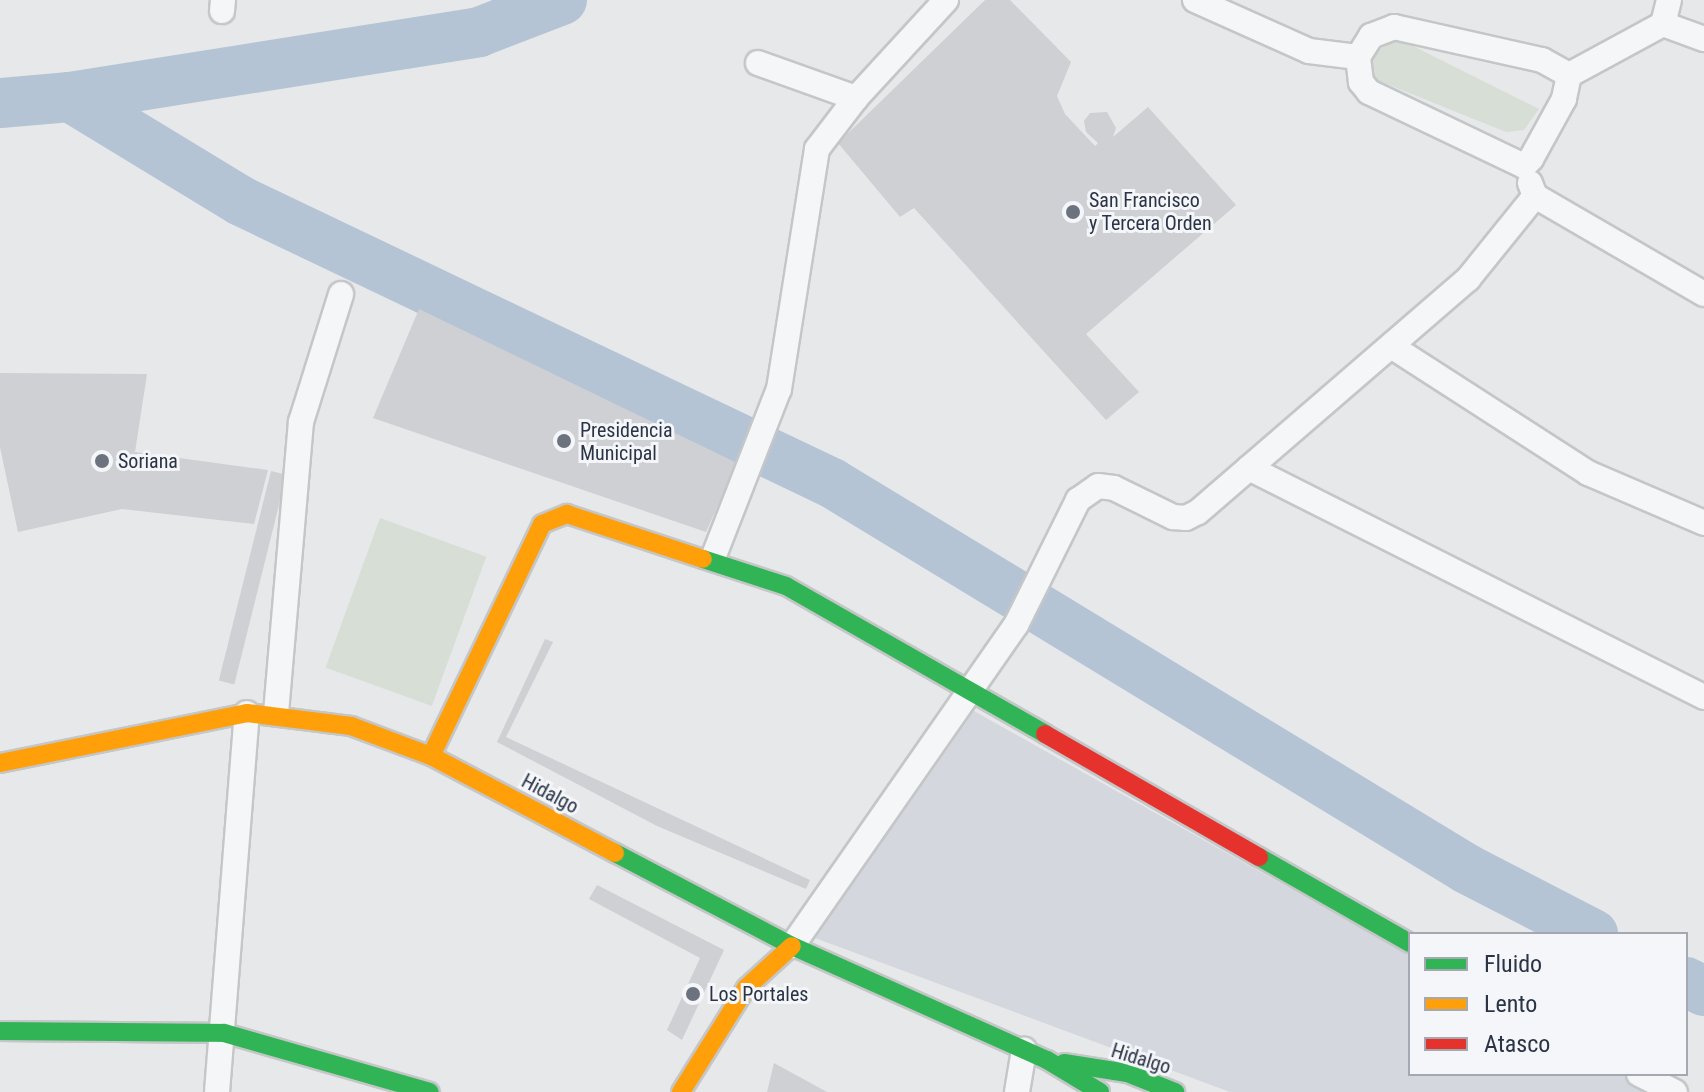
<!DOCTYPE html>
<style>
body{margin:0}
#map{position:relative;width:1704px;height:1092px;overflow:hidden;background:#e6e8ea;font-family:"Roboto Condensed",sans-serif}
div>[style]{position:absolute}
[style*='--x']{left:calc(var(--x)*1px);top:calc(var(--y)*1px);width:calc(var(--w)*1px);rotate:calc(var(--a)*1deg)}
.built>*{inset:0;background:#d4d7dd}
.green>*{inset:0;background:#d6ded6;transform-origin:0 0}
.river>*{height:50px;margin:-25px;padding:0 25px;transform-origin:25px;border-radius:25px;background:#b4c4d5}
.building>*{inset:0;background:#ced0d3;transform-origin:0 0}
.roads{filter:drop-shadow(2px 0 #c4c6c8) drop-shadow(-2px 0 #c4c6c8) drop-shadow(0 2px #c4c6c8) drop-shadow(0 -2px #c4c6c8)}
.street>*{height:24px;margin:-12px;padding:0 12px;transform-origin:12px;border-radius:12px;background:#f5f6f7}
.fast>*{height:18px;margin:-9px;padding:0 9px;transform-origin:9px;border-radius:9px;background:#30b455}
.slow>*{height:18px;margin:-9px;padding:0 9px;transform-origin:9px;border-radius:9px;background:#ff9f0a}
.jam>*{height:18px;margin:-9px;padding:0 9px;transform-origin:9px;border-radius:9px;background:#e5322d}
.dots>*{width:22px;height:22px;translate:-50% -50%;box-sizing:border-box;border:4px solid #f4f6f9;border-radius:50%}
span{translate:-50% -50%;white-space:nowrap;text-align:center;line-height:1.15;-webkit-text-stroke:6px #f4f6f9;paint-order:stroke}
.poi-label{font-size:20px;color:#2b3445}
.left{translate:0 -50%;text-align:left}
.street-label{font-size:20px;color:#2b3445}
.legend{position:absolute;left:1408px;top:932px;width:280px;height:144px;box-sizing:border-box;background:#f4f6f9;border:2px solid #a4a8b1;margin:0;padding:10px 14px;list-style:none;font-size:24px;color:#2b3445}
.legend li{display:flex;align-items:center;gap:16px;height:40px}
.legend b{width:40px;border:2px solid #a4a8b1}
</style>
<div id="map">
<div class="built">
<i style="clip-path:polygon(974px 711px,1410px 956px,1410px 1074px,1620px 1074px,1652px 1092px,1230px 1092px,815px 938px)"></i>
</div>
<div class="green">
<i style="clip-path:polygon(1397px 38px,1539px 109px,1524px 130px,1506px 132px,1372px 78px,1370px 56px)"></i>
<i style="left:380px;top:518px;width:113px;height:159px;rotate:20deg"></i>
</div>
<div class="river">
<i style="--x:70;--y:97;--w:414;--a:-9"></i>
<i style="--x:479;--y:32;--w:89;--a:-21.1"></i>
<i style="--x:0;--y:103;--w:70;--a:-4.9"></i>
<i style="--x:70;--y:97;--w:200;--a:31.3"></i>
<i style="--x:241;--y:201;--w:655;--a:25.51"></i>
<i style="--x:832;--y:483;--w:743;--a:31.29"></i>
<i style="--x:1467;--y:869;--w:142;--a:27.3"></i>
<i style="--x:1686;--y:982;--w:20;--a:27"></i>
</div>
<div class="building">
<i style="clip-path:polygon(985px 0,1010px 0,1071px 62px,1057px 96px,1065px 114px,1095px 146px,1098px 143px,1086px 132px,1084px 121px,1090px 113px,1107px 112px,1116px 128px,1113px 137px,1148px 107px,1236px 205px,1086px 334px,1139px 392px,1106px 420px,914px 208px,900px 217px,838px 143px)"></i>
<i style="clip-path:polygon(419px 309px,737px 463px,706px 532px,373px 418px)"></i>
<i style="clip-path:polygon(0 373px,147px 374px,135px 452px,268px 470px,254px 524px,122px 509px,18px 532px,0 447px)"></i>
<i style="left:271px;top:471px;width:16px;height:216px;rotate:14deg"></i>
<i style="clip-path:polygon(545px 639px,553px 642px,506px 737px,810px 880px,806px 889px,657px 826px,497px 742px)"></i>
<i style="clip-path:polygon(597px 885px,724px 950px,682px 1040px,667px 1030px,700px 958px,589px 899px)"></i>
<i style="clip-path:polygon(774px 1063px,827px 1092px,767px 1092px)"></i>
</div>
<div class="roads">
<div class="street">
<i style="--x:1195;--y:0;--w:125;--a:24.1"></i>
<i style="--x:1309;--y:51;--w:49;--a:7"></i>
<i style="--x:222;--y:11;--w:11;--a:-85"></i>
<i style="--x:1663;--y:24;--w:44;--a:20.1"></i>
<i style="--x:1394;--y:27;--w:152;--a:12.6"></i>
<i style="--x:1542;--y:60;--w:31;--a:29"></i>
<i style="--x:1569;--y:75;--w:25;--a:102"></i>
<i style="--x:1564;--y:99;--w:68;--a:118.8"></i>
<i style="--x:1531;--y:159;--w:10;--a:135"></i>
<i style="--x:1524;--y:166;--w:172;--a:-154.5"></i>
<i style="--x:1369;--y:92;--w:13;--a:-129"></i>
<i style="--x:1361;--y:82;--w:25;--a:-97"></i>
<i style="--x:1358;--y:57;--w:25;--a:-58"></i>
<i style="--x:1371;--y:36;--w:25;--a:-21"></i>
<i style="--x:758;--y:63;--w:104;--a:19.7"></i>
<i style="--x:1569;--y:75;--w:107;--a:-28.5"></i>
<i style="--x:1663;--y:24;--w:25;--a:-76"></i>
<i style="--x:1530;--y:183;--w:14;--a:69"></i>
<i style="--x:1535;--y:196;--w:195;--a:30.1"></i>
<i style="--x:1391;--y:346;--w:234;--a:32.8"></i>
<i style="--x:1588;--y:473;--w:126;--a:23.3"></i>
<i style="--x:1249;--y:468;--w:509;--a:26.72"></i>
<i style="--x:713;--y:558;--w:181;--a:-68.7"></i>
<i style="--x:779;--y:389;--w:243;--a:-81"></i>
<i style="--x:817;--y:149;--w:64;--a:-52.6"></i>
<i style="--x:856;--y:98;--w:133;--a:-47.4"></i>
<i style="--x:276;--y:713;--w:292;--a:-85.1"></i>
<i style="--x:301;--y:422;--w:134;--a:-72.6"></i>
<i style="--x:792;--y:946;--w:391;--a:-55.1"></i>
<i style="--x:1016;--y:625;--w:140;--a:-63.6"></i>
<i style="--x:1078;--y:500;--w:24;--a:-35"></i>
<i style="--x:1098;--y:486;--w:16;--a:7"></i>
<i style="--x:1114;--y:488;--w:66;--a:26.2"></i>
<i style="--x:1173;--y:517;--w:13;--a:4"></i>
<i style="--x:1186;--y:518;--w:13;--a:-27"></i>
<i style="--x:1198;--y:512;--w:357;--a:-40.8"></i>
<i style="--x:1468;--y:279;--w:107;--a:-51.1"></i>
<i style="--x:1639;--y:1074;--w:40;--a:26.6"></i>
<i style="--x:217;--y:1092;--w:380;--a:-85.5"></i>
<i style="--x:1017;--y:1092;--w:43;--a:-80.5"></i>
</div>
<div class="fast">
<i style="--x:703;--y:559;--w:87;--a:18"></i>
<i style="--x:786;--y:586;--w:298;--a:29.7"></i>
<i style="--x:615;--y:853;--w:200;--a:27.7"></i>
<i style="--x:792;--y:946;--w:279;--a:24.1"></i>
<i style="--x:1047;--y:1060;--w:62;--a:31.1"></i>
<i style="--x:1259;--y:857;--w:174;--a:29.7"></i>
<i style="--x:0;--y:1031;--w:224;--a:0.5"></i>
<i style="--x:224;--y:1033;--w:214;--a:16"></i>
<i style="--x:1064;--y:1063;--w:64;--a:9"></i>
<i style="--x:1127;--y:1073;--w:52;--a:21.6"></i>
</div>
<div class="slow">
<i style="--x:431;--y:756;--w:257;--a:-64.4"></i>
<i style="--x:542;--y:524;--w:27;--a:-22"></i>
<i style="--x:567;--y:514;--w:143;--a:18.3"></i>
<i style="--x:0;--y:763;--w:252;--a:-11.4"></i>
<i style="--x:247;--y:713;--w:105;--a:7.1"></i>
<i style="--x:351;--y:726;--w:85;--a:20.6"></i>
<i style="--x:431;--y:756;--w:208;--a:27.8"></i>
<i style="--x:681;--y:1092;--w:123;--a:-58"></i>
<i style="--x:746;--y:988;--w:62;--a:-42.4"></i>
</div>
<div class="jam">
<i style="--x:1045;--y:734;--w:247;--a:29.9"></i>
</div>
</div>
<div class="dots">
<i style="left:1073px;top:212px;background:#6c737f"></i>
<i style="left:564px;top:441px;background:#6c737f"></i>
<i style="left:102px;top:461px;background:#6c737f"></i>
<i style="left:693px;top:994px;background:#6c737f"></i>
</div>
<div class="poi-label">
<span class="left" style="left:1089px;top:212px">San Francisco<br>y Tercera Orden</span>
<span class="left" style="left:580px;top:442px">Presidencia<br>Municipal</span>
<span class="left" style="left:118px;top:461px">Soriana</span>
<span class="left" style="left:709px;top:994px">Los Portales</span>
</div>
<div class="street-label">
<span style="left:550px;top:794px;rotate:28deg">Hidalgo</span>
<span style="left:1141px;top:1059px;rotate:17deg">Hidalgo</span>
</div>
<ul class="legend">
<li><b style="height:10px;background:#30b455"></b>Fluido</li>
<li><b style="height:10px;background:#ff9f0a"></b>Lento</li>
<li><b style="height:10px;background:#e5322d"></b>Atasco</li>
</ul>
</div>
